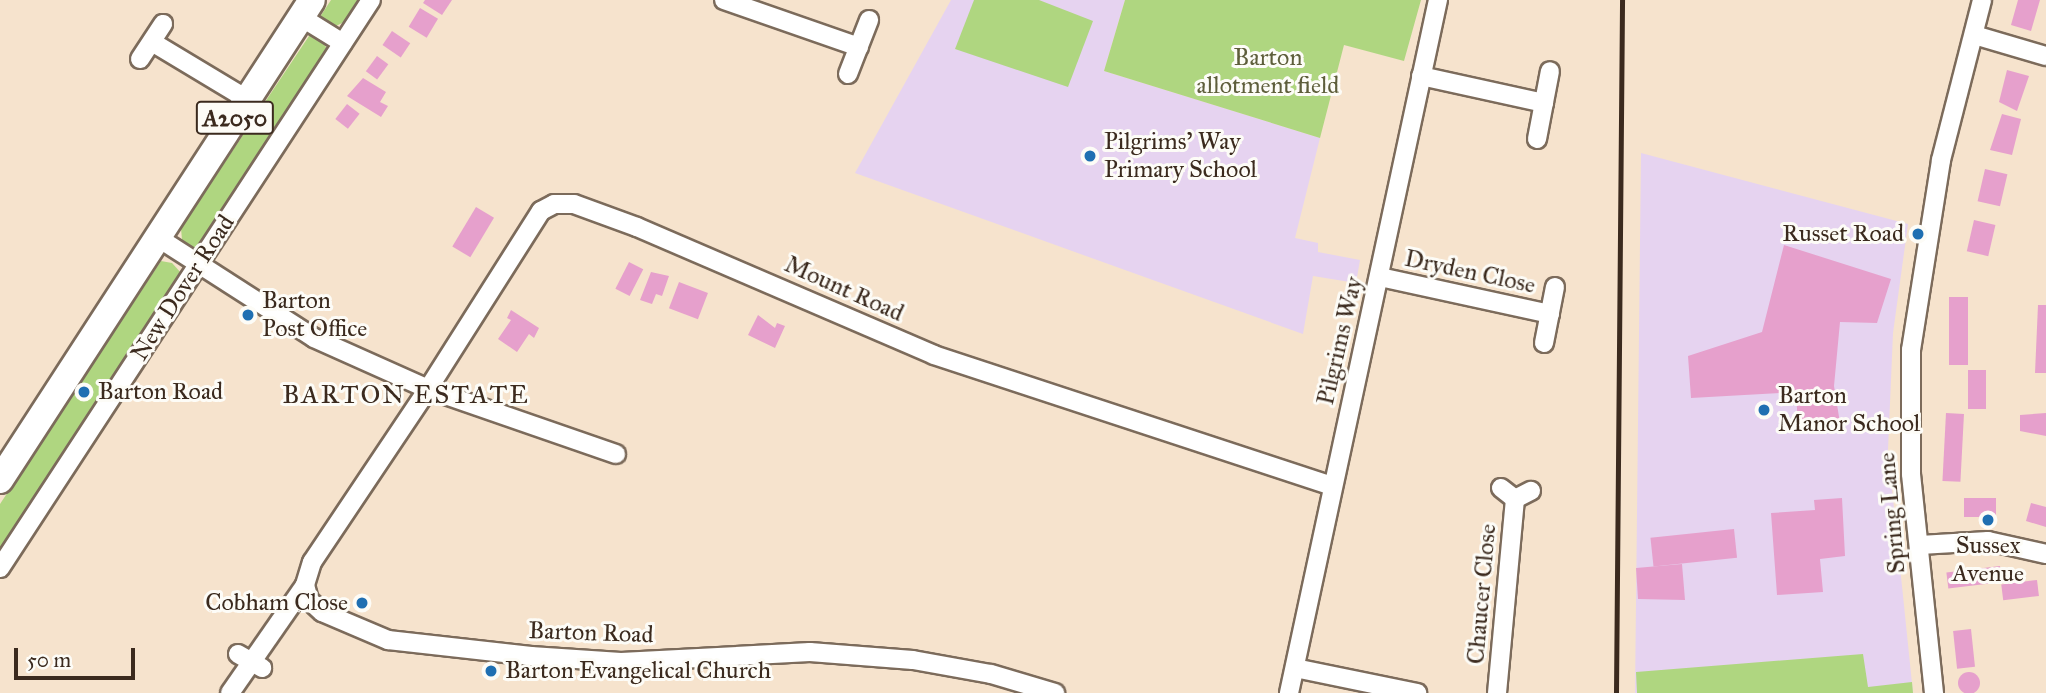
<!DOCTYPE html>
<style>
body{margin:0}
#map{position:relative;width:2046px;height:693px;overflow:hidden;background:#f6e3cd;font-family:"IM FELL Great Primer",serif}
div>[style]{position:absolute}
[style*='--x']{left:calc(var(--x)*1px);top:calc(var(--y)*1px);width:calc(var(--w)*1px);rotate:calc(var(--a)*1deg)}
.built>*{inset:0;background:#e6d3f0}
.green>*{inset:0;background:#afd680}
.building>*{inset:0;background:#e6a0cc;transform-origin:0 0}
.round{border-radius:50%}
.roads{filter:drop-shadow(2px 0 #7c6b5b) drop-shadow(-2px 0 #7c6b5b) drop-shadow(0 2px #7c6b5b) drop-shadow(0 -2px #7c6b5b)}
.street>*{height:18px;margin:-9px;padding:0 9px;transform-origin:9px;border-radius:9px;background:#fff}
.primary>*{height:26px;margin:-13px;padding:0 13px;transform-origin:13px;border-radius:13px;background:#fff}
.rail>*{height:4.5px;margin:-2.25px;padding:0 2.25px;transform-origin:2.25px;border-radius:2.25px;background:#3b2a1e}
.dots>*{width:19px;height:19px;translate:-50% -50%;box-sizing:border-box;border:4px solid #fdfcf7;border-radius:50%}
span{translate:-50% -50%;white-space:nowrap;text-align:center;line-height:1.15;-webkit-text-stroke:6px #fdfcf7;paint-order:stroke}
.shield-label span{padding:2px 5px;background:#fdfcf7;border:2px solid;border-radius:5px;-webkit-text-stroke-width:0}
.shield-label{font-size:23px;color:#3b2a1e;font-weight:700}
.park-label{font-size:24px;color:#5e5e3b}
.poi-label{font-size:24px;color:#3b2a1e}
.left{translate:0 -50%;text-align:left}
.right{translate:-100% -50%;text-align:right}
.street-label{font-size:24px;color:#3b2a1e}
.neighbourhood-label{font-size:26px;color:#3b2a1e;letter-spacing:2px}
.scale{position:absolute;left:14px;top:648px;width:121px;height:32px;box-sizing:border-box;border:4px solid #3b2a1e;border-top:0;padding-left:9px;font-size:21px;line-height:24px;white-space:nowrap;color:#3b2a1e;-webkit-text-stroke:5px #fdfcf7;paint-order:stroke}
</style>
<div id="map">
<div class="built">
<i style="clip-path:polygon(951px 0,1125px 0,1104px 71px,1320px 138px,1295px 238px,1318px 243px,1318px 252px,1360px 260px,1356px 283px,1313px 276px,1303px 334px,855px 173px)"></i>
<i style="clip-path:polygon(1641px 153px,1908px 224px,1893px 333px,1888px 450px,1913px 693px,1635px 693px)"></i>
</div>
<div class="green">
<i style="clip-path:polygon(331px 0,361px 0,348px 20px,334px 27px,318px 20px)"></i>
<i style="clip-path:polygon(974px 0,1039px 0,1093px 21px,1068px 87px,955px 49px)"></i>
<i style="clip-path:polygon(1125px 0,1421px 0,1404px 61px,1344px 45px,1320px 138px,1104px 71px)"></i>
<i style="clip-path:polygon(313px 30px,329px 51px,200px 247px,194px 248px,182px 240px,181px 228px)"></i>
<i style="clip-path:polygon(161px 261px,172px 263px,182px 274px,0 560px,0 504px)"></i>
<i style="clip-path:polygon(1863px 654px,1868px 687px,1912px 682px,1913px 693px,1637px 693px,1636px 672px)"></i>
</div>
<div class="building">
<i style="clip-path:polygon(425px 0,452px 0,442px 15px,423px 3px)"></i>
<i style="clip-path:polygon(2018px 0,2040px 0,2031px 31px,2011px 25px)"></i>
<i style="left:420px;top:8px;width:21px;height:22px;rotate:31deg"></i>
<i style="left:392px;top:31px;width:22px;height:17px;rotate:34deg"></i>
<i style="left:377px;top:56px;width:14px;height:19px;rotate:36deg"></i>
<i style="clip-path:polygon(2007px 70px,2029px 76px,2017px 111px,1999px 102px)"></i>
<i style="clip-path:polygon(363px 78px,386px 92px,380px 102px,388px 106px,381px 117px,347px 96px)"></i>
<i style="left:347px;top:104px;width:16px;height:19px;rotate:38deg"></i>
<i style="clip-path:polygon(2002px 114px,2021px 119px,2012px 155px,1990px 150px)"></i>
<i style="left:1985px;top:169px;width:23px;height:33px;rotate:13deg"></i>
<i style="left:476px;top:207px;width:21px;height:46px;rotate:31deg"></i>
<i style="left:1974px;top:220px;width:22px;height:32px;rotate:13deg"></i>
<i style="clip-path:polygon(1784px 245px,1891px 279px,1877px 323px,1840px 322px,1834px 386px,1840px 423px,1798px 426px,1796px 392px,1691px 398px,1688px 356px,1762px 332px)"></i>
<i style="left:629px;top:262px;width:16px;height:30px;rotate:27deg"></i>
<i style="clip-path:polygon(651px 272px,669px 276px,662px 296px,656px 294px,652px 304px,640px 300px)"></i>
<i style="left:679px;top:282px;width:31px;height:28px;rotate:21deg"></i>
<i style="left:1949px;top:297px;width:19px;height:68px"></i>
<i style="clip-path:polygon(2038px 305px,2046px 305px,2046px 373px,2035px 373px)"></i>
<i style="clip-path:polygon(511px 310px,539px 328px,534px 338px,529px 334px,517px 352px,498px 339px,511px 320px,507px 318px)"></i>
<i style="clip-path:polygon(758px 315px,775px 328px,777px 323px,785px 326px,775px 348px,748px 335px)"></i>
<i style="left:1968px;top:370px;width:18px;height:39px"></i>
<i style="left:1946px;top:413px;width:18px;height:68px;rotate:3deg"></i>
<i style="clip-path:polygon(2046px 413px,2046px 436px,2020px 431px,2020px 415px)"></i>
<i style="clip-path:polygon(1842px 498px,1845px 556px,1820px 559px,1823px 592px,1777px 595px,1771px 513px,1815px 510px,1814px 500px)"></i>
<i style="left:1964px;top:498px;width:32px;height:19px"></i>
<i style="clip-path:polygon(2031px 503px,2046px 507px,2046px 527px,2026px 521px)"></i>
<i style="left:1734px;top:529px;width:29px;height:84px;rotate:84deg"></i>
<i style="clip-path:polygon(1682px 564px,1685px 600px,1638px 599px,1636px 568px)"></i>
<i style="left:2000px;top:566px;width:16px;height:54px;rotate:83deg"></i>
<i style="left:2037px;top:580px;width:16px;height:36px;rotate:83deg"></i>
<i style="left:1971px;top:629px;width:38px;height:18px;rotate:84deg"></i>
<i class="round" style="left:1958px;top:672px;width:22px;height:22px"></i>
</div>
<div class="roads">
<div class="street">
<i style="--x:724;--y:0;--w:143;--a:19.2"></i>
<i style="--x:301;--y:17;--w:49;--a:31.8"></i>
<i style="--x:1974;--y:35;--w:75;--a:16.3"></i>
<i style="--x:152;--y:42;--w:111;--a:31"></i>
<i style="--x:140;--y:59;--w:42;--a:-56.7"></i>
<i style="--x:848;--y:74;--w:58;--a:-68.7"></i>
<i style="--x:1421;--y:76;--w:126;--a:12.4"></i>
<i style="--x:1537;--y:139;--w:69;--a:-79.2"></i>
<i style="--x:160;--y:239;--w:183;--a:32.7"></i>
<i style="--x:314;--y:338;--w:125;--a:24.1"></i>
<i style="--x:428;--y:389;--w:208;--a:123.8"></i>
<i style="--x:312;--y:562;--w:24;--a:107"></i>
<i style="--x:305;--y:585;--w:16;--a:75"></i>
<i style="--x:309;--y:600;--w:18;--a:43"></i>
<i style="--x:322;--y:612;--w:72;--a:23"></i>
<i style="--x:388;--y:640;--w:144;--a:6.4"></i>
<i style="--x:531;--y:656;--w:90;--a:3.8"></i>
<i style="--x:621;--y:662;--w:189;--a:-3"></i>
<i style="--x:810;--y:652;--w:103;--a:4.4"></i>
<i style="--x:913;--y:660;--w:79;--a:10.2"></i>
<i style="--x:991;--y:674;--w:67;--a:16.5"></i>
<i style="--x:1380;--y:277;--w:174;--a:12.3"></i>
<i style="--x:1544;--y:343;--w:57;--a:-78.9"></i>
<i style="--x:616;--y:454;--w:199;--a:-160.9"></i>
<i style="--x:428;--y:389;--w:211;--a:-57.6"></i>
<i style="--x:541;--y:211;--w:15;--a:-28"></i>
<i style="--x:554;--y:204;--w:20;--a:0"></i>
<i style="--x:574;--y:204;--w:67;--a:20.1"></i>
<i style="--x:637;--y:227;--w:323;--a:23.3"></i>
<i style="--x:934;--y:355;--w:419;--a:18.2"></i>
<i style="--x:1501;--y:488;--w:18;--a:38"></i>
<i style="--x:1515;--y:499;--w:18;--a:-27"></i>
<i style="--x:1920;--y:545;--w:68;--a:-3.4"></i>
<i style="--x:1988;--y:541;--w:59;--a:12.6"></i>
<i style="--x:0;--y:568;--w:678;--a:-56.85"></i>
<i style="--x:238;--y:654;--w:28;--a:30"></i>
<i style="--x:1295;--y:668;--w:125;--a:11.6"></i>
<i style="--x:230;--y:693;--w:131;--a:-55.2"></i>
<i style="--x:1289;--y:693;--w:709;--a:-77.87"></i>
<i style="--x:1497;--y:693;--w:195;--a:-84.7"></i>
<i style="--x:1934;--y:693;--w:220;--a:-96"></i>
<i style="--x:1911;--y:474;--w:124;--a:-90"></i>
<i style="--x:1911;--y:350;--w:192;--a:-81"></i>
<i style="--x:1941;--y:160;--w:165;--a:-75.6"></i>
</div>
<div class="primary">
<i style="--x:0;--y:480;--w:572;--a:-56.98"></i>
</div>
</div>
<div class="rail">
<i style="--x:1616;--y:693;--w:693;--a:-89.5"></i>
</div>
<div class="dots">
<i style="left:1090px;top:156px;background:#1f6fb2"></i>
<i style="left:1918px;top:234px;background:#1f6fb2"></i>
<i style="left:248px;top:315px;background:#1f6fb2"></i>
<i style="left:84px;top:392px;background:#1f6fb2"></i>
<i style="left:1764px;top:410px;background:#1f6fb2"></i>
<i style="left:1988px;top:520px;background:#1f6fb2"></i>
<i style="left:362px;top:603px;background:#1f6fb2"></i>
<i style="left:491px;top:671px;background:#1f6fb2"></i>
</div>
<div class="shield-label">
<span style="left:235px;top:118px">A2050</span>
</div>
<div class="park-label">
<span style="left:1268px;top:72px">Barton<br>allotment field</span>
</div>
<div class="poi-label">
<span class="left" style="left:1104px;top:156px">Pilgrims' Way<br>Primary School</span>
<span class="right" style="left:1904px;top:234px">Russet Road</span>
<span class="left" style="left:262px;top:315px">Barton<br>Post Office</span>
<span class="left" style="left:98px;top:392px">Barton Road</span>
<span class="left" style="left:1778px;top:410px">Barton<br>Manor School</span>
<span style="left:1988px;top:560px">Sussex<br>Avenue</span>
<span class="right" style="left:348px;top:603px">Cobham Close</span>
<span class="left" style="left:505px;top:671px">Barton Evangelical Church</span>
</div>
<div class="street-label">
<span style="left:1470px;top:272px;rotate:12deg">Dryden Close</span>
<span style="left:183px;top:288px;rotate:-57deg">New Dover Road</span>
<span style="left:844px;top:289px;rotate:24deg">Mount Road</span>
<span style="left:1340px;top:341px;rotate:-77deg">Pilgrims Way</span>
<span style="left:1892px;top:513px;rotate:-95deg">Spring Lane</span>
<span style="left:1482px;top:594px;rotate:-85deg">Chaucer Close</span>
<span style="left:591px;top:633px;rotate:2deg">Barton Road</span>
</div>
<div class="neighbourhood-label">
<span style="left:406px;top:395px">BARTON ESTATE</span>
</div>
<div class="scale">50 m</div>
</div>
